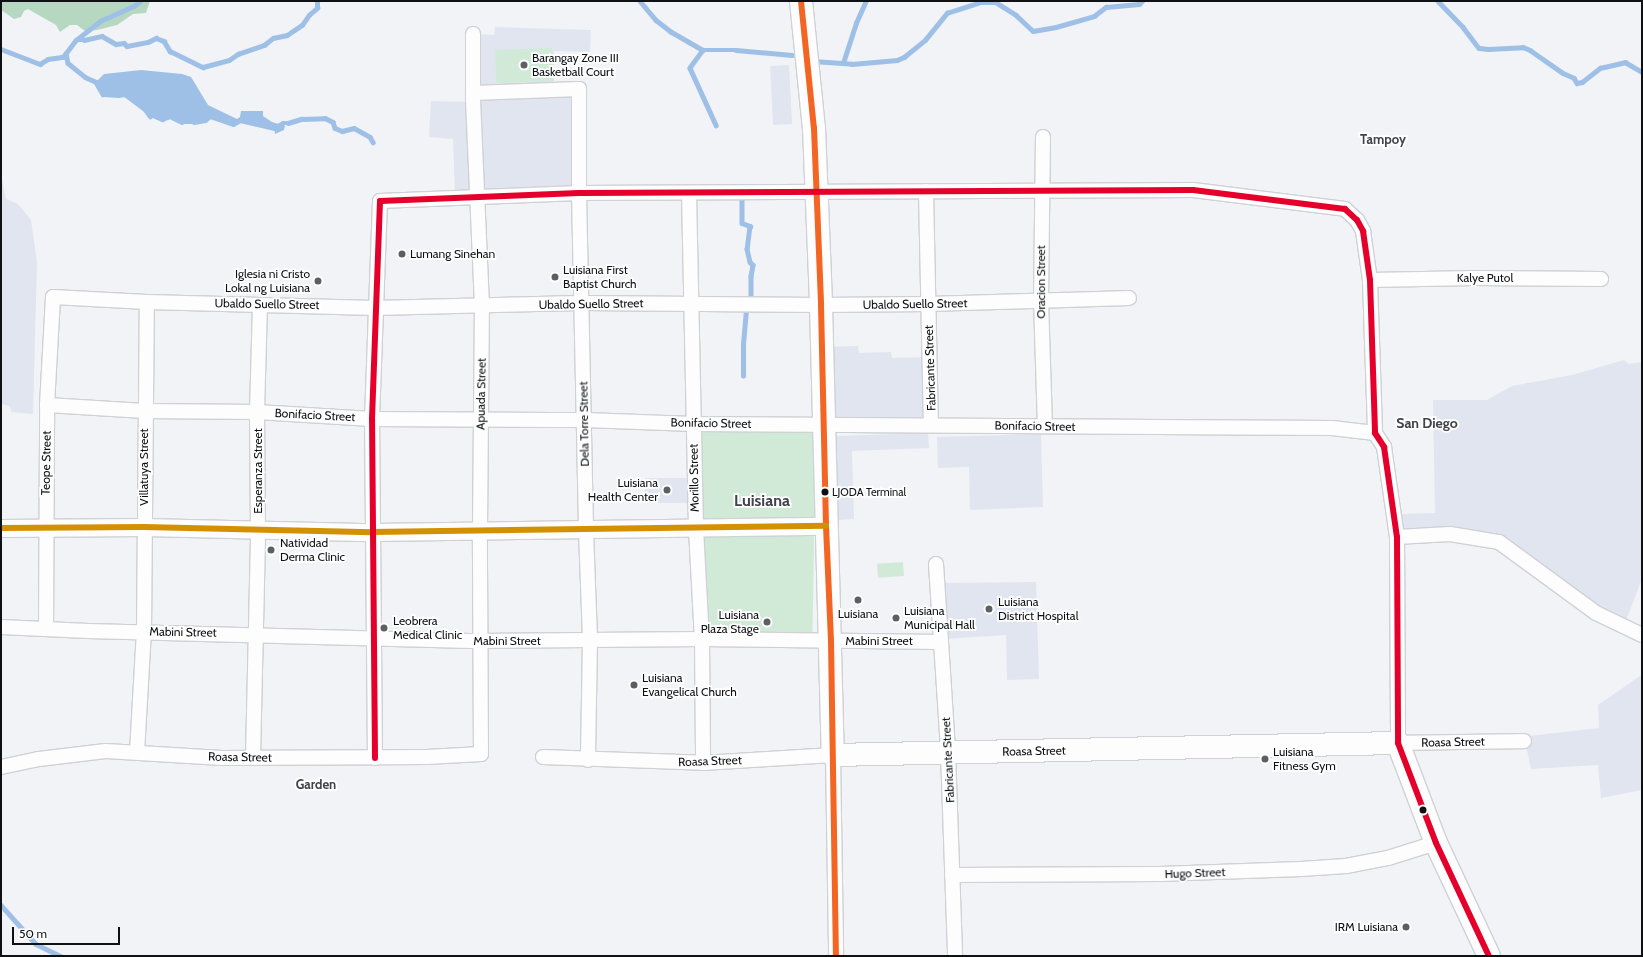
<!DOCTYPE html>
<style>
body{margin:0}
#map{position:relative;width:1643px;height:957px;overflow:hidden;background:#f1f3f7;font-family:Cabin,sans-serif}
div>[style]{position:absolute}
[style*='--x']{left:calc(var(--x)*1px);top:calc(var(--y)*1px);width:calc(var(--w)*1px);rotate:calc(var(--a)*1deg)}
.built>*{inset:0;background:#e0e5ef;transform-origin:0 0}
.green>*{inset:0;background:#d1ead8;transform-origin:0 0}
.forest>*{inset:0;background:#b6d8c1}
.water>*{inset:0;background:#9fc0e6}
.stream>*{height:4.5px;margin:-2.25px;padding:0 2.25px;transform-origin:2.25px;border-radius:2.25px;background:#9fc0e6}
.roads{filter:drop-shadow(1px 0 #cfd1d4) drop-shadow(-1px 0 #cfd1d4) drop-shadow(0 1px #cfd1d4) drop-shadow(0 -1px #cfd1d4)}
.minor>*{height:14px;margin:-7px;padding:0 7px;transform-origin:7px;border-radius:7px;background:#fdfdfe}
.tertiary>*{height:17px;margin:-8.5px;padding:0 8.5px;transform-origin:8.5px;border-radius:8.5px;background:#fdfdfe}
.primary>*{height:22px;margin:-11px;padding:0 11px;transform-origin:11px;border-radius:11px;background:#fdfdfe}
.bus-1>*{height:6px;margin:-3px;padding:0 3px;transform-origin:3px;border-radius:3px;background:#f26522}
.bus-2>*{height:6px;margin:-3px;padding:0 3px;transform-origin:3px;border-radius:3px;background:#d49003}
.bus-3>*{height:6px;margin:-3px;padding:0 3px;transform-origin:3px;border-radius:3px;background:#e4002b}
.dots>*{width:11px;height:11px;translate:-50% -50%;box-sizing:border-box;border:2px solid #fff;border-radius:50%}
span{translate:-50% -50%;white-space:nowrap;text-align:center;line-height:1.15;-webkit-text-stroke:3.5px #fff;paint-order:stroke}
.bus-label{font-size:11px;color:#0f1013}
.left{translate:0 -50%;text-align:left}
.poi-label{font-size:12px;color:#0f1013}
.right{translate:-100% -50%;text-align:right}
.street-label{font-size:12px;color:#0f1013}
.neighbourhood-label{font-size:13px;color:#404349;font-weight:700}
.quarter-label{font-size:14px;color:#404349;font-weight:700}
.district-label{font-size:16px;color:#404349;font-weight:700}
.frame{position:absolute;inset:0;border:2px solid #0f1013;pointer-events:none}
.scale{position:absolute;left:12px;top:927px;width:108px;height:18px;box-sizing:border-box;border:2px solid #0f1013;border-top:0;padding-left:5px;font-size:12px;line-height:14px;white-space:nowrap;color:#0f1013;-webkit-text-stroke:3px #fff;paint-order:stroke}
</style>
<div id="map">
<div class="built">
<i style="clip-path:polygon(495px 27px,591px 30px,590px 52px,554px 51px,554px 91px,575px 90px,576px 191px,455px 194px,453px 139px,429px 137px,431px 101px,472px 102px,474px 34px,494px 35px)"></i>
<i style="left:789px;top:65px;width:59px;height:19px;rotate:87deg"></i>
<i style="clip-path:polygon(1px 175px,6px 199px,18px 204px,31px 220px,37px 262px,33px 414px,11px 412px,10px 406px,1px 404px)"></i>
<i style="clip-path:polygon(858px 346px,859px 353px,891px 352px,892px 358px,926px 357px,928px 418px,828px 421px,826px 347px)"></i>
<i style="clip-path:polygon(1624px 360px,1629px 364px,1642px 362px,1642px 579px,1625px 623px,1588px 605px,1502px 539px,1400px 535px,1401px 514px,1435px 513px,1433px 400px,1487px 400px,1512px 386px,1572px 375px)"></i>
<i style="clip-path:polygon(928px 433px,929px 448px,852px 451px,854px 519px,839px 520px,836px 436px)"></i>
<i style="clip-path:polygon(1041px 434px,1043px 507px,970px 510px,969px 467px,938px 468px,937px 437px)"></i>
<i style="left:645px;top:478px;width:45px;height:25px"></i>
<i style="clip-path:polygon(1036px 582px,1039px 679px,1007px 680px,1006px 635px,944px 639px,941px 583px)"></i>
<i style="clip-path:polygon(1640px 676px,1642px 676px,1642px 790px,1601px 798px,1598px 765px,1531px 769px,1527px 750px,1528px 736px,1599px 728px,1598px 705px)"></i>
</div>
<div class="green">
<i style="left:552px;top:48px;width:33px;height:57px;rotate:88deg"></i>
<i style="left:698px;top:429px;width:118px;height:203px;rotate:1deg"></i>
<i style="left:903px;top:562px;width:14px;height:26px;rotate:86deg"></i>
</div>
<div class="forest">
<i style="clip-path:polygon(1px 1px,150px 1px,146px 13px,133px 14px,117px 25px,97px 30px,85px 31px,77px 25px,70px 25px,60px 32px,56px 25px,28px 9px,24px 11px,21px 17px,14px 19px,1px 10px)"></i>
</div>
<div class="water">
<i style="clip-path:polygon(141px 70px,182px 74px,191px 77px,208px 105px,237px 119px,240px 117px,241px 111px,263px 111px,263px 116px,272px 122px,285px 126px,284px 130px,275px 134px,274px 127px,240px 120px,233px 124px,210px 116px,205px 120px,187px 122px,182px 122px,170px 116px,162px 119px,155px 116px,150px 116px,145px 109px,125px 94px,118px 95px,103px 94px,96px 82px,104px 74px)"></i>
</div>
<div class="stream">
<i style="--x:640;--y:1;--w:25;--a:50"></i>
<i style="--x:656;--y:20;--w:18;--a:38"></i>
<i style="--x:670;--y:31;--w:38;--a:30"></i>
<i style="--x:703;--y:50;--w:33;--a:0"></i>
<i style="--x:736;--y:50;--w:56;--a:5.1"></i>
<i style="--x:1438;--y:1;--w:36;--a:46"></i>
<i style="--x:1463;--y:27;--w:26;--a:53"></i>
<i style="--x:1479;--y:48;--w:9;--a:6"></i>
<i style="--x:1488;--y:49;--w:35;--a:-3"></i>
<i style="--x:1523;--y:47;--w:8;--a:23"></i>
<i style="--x:1530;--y:50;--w:40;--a:34.9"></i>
<i style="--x:1563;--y:73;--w:12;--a:24"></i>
<i style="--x:1574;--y:78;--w:6;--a:59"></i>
<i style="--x:1577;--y:83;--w:5;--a:-11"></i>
<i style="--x:1582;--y:82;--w:23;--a:-38"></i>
<i style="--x:1600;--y:68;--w:26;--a:-13"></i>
<i style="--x:1625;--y:62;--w:20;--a:30"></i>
<i style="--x:76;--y:40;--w:8;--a:0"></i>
<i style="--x:84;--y:40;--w:18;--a:-13"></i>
<i style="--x:102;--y:36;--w:16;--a:30"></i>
<i style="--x:116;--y:44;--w:8;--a:-7"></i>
<i style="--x:124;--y:43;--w:4;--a:45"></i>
<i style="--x:127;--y:46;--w:21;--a:-11"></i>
<i style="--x:148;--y:42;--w:9;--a:-27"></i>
<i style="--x:156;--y:38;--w:9;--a:21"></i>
<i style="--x:164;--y:41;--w:12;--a:59"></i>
<i style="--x:170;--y:51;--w:37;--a:26"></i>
<i style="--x:203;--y:67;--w:27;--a:-15"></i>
<i style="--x:229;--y:60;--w:11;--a:-34"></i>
<i style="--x:238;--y:54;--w:28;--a:-19"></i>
<i style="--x:264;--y:45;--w:11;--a:-38"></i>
<i style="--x:273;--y:38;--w:14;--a:-12"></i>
<i style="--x:287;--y:35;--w:18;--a:-34"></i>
<i style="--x:302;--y:25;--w:12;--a:-55"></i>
<i style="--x:309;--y:15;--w:11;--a:-41"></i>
<i style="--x:317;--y:8;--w:7;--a:-90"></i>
<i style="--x:1;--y:49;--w:42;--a:21"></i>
<i style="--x:40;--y:64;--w:9;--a:-32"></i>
<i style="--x:48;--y:59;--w:15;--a:-8"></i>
<i style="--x:63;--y:57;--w:21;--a:-53"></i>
<i style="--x:76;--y:40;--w:31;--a:-38"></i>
<i style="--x:100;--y:21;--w:37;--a:-24"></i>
<i style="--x:134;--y:6;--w:8;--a:-40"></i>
<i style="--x:703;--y:50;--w:22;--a:126"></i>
<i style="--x:690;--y:68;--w:63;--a:65.5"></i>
<i style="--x:66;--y:53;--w:10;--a:79"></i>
<i style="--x:68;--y:63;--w:22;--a:39"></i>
<i style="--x:85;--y:77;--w:12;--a:24"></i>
<i style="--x:96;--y:82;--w:14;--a:60"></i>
<i style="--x:103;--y:94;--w:15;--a:4"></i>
<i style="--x:118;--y:95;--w:7;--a:-8"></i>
<i style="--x:125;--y:94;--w:25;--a:37"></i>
<i style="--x:145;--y:109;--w:9;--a:54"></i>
<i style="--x:150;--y:116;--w:5;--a:0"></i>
<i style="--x:155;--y:116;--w:8;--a:23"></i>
<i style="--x:162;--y:119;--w:9;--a:-21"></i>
<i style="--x:170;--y:116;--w:13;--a:27"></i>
<i style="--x:182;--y:122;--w:12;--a:0"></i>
<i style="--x:194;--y:122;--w:11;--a:-10"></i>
<i style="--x:205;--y:120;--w:6;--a:-39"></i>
<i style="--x:210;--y:116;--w:24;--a:19"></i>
<i style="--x:233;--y:124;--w:8;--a:-30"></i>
<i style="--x:240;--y:120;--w:35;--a:13"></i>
<i style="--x:274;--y:128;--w:10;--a:-29"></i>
<i style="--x:283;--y:123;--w:5;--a:0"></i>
<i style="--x:288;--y:123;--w:14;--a:-17"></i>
<i style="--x:301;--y:119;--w:24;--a:-2"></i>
<i style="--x:325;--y:118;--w:9;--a:27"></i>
<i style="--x:333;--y:122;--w:6;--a:72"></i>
<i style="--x:335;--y:128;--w:8;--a:23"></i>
<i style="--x:342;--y:131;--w:12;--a:-14"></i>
<i style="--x:354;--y:128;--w:18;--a:29"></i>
<i style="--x:370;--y:137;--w:6;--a:59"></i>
<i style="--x:813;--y:61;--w:39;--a:4"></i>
<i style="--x:852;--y:64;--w:45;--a:-5.1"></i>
<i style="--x:897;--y:60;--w:8;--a:-23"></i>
<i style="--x:904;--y:57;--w:27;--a:-39"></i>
<i style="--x:925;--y:40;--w:35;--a:-51"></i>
<i style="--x:947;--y:13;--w:33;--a:-18"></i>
<i style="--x:978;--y:3;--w:19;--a:0"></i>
<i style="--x:997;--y:3;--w:22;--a:32"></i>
<i style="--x:1016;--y:15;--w:23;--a:43"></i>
<i style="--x:1033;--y:31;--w:23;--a:-10"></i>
<i style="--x:1056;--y:27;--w:40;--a:-16"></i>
<i style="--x:1094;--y:16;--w:15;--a:-37"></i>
<i style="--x:1106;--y:7;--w:33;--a:-5"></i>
<i style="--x:1139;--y:4;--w:4;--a:-45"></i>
<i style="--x:843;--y:63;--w:42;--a:-72"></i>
<i style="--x:856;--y:23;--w:24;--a:-66"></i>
<i style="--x:742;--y:200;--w:23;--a:90"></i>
<i style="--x:742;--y:223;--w:9;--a:21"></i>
<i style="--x:750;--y:226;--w:23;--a:97"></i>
<i style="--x:747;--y:249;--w:13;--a:77"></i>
<i style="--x:750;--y:262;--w:4;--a:45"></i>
<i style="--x:753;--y:265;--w:11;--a:100"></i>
<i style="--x:751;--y:276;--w:19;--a:90"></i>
<i style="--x:743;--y:376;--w:32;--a:-90"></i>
<i style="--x:743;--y:344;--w:32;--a:-85"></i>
<i style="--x:1;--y:905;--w:52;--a:48.1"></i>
<i style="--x:36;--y:944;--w:28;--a:26"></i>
</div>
<div class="roads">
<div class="minor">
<i style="--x:473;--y:93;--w:106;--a:-2.2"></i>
<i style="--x:579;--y:89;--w:104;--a:90"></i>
<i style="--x:579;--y:193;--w:337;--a:88.8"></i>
<i style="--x:586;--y:530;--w:111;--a:87.9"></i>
<i style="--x:590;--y:641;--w:119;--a:91"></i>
<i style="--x:1043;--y:137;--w:163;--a:90.7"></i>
<i style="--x:1041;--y:300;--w:126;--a:88.2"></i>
<i style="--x:926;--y:191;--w:233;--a:88.8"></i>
<i style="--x:689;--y:193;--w:336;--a:88.8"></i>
<i style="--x:696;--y:529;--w:110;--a:86.9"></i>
<i style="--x:702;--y:639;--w:124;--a:89.5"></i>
<i style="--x:1370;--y:280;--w:105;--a:-1.1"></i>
<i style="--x:1475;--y:278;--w:126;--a:0.5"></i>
<i style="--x:47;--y:405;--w:98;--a:3.5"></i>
<i style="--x:145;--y:411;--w:112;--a:0.5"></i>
<i style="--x:257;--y:412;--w:115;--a:3.5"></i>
<i style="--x:372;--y:419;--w:213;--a:0.3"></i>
<i style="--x:585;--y:420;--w:108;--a:2.1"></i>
<i style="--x:693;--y:424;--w:639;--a:0.36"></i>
<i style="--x:1332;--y:428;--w:43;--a:6.6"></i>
<i style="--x:1397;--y:537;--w:53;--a:-3.2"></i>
<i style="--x:1450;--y:534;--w:50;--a:9.3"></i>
<i style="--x:1499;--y:542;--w:120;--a:36.2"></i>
<i style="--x:1596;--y:613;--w:51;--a:25.6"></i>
<i style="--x:936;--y:564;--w:188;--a:86.3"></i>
<i style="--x:948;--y:752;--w:204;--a:88"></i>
<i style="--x:1;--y:627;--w:87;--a:2.6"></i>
<i style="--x:88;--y:631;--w:392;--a:1.5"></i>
<i style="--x:480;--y:641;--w:222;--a:-0.5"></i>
<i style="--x:702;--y:639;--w:238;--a:0.7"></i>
<i style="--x:46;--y:628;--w:223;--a:-89.7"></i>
<i style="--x:47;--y:405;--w:108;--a:-86.8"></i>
<i style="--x:53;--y:297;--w:94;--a:3"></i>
<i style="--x:147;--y:302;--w:228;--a:1.5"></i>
<i style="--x:375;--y:308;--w:207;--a:-1.4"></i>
<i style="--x:582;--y:303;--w:239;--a:0.5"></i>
<i style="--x:821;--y:305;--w:107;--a:-0.5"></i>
<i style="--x:928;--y:304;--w:201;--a:-1.7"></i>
<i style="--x:137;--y:752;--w:121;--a:-86.7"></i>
<i style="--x:144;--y:631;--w:329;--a:-89.5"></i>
<i style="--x:543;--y:757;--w:160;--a:2.1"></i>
<i style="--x:703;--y:763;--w:130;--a:-3.5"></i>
<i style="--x:833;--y:755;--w:201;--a:89.1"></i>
<i style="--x:253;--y:758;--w:229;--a:-88.7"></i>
<i style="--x:258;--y:529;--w:117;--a:-90.5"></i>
<i style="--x:257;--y:412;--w:107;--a:-88.4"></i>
<i style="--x:375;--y:758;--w:339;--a:-90.5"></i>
<i style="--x:372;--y:419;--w:218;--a:-87.9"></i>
<i style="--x:380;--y:201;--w:199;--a:-2.3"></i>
<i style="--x:579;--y:193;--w:614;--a:-0.28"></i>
<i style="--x:1193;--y:190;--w:153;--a:7.1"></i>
<i style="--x:1345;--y:209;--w:16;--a:43"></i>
<i style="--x:1357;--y:220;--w:13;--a:61"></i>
<i style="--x:1363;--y:231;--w:49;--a:81.9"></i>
<i style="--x:1370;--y:280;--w:153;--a:88.1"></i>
<i style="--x:1375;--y:433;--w:17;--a:57"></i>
<i style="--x:1384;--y:447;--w:91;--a:81.8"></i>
<i style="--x:1397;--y:537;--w:206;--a:89.7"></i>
<i style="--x:1398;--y:743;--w:126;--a:-0.9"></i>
<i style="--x:1;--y:767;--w:39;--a:-12"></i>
<i style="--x:39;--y:759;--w:67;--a:-6.8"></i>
<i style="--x:106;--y:751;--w:116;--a:3.5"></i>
<i style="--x:222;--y:758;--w:205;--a:-0.3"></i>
<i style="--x:427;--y:757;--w:54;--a:-3.2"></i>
<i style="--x:481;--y:754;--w:224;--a:-90.3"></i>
<i style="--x:480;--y:530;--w:224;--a:-89.5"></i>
<i style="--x:482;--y:306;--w:208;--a:-92.5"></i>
<i style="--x:473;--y:98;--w:64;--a:-90"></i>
<i style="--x:952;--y:875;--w:208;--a:-0.3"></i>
<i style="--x:1160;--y:874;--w:141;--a:-2"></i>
<i style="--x:1301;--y:869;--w:45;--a:-3.8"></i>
<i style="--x:1346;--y:866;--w:43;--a:-10.8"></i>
<i style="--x:1388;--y:858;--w:50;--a:-17.4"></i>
</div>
<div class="tertiary">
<i style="--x:1;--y:528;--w:143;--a:-0.4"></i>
<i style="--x:144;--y:527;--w:228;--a:1.3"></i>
<i style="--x:372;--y:532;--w:454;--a:-0.8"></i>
</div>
<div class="primary">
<i style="--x:801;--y:1;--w:128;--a:84.2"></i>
<i style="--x:814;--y:128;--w:177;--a:87.7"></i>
<i style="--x:821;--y:305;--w:450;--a:88.5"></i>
<i style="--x:833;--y:755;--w:565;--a:-1.22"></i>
<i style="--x:1398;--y:743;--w:107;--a:69.2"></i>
<i style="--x:1436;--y:843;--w:125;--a:64.9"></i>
</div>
</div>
<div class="bus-1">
<i style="--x:801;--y:1;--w:128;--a:84.2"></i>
<i style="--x:814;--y:128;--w:177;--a:87.7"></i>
<i style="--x:821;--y:305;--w:221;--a:88.7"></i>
<i style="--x:826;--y:526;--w:115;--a:87.5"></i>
<i style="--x:831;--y:641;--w:315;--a:89.1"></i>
</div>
<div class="bus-2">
<i style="--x:1;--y:528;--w:143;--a:-0.4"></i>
<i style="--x:144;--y:527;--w:228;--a:1.3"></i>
<i style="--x:372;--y:532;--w:454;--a:-0.8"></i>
</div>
<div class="bus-3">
<i style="--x:375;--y:758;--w:339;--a:-90.5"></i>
<i style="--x:372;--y:419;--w:218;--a:-87.9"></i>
<i style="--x:380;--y:201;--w:199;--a:-2.3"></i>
<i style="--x:579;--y:193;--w:614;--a:-0.28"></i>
<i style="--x:1193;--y:190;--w:153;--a:7.1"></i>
<i style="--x:1345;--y:209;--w:16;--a:43"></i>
<i style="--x:1357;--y:220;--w:13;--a:61"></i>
<i style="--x:1363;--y:231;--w:49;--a:81.9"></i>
<i style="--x:1370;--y:280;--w:153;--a:88.1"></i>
<i style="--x:1375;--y:433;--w:17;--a:57"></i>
<i style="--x:1384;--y:447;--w:91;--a:81.8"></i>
<i style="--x:1397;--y:537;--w:206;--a:89.7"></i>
<i style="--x:1398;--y:743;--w:107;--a:69.2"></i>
<i style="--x:1436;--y:843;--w:125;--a:64.9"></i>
</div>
<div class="dots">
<i style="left:524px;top:65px;background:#5e5f63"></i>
<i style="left:402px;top:254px;background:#5e5f63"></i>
<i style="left:555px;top:277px;background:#5e5f63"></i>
<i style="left:318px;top:281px;background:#5e5f63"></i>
<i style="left:667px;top:490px;background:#5e5f63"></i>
<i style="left:825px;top:492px;background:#0f1013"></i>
<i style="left:271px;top:550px;background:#5e5f63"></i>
<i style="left:858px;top:600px;background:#5e5f63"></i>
<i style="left:989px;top:609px;background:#5e5f63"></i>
<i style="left:896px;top:618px;background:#5e5f63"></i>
<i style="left:767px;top:622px;background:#5e5f63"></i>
<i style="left:384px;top:628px;background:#5e5f63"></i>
<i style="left:634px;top:685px;background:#5e5f63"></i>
<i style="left:1265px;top:759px;background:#5e5f63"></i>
<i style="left:1423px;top:810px;background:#0f1013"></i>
<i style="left:1406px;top:927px;background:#5e5f63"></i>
</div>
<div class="bus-label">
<span class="left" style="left:832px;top:492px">LJODA Terminal</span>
</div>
<div class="poi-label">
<span class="left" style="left:532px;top:65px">Barangay Zone III<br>Basketball Court</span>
<span class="left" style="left:410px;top:254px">Lumang Sinehan</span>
<span class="left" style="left:563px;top:277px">Luisiana First<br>Baptist Church</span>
<span class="right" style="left:310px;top:281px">Iglesia ni Cristo<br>Lokal ng Luisiana</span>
<span class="right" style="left:658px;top:490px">Luisiana<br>Health Center</span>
<span class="left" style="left:280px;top:550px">Natividad<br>Derma Clinic</span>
<span class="left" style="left:998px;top:609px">Luisiana<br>District Hospital</span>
<span class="left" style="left:904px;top:618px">Luisiana<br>Municipal Hall</span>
<span style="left:858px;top:614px">Luisiana</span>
<span class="right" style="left:759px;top:622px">Luisiana<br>Plaza Stage</span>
<span class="left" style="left:393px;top:628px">Leobrera<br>Medical Clinic</span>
<span class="left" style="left:642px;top:685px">Luisiana<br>Evangelical Church</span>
<span class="left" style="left:1273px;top:759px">Luisiana<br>Fitness Gym</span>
<span class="right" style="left:1398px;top:927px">IRM Luisiana</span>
</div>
<div class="street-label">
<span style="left:1485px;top:278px">Kalye Putol</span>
<span style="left:1041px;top:282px;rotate:-90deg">Oracion Street</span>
<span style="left:267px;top:304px;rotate:1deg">Ubaldo Suello Street</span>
<span style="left:591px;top:304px;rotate:-1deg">Ubaldo Suello Street</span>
<span style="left:915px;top:304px;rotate:-1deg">Ubaldo Suello Street</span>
<span style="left:930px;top:368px;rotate:-92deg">Fabricante Street</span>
<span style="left:481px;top:394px;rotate:-89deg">Apuada Street</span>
<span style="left:315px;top:415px;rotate:3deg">Bonifacio Street</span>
<span style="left:711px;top:423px;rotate:1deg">Bonifacio Street</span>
<span style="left:584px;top:424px;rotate:-91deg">Dela Torre Street</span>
<span style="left:1035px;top:426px;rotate:1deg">Bonifacio Street</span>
<span style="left:46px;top:463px;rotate:-89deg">Teope Street</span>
<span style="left:144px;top:467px;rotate:-90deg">Villatuya Street</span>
<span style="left:258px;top:471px;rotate:-90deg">Esperanza Street</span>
<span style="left:694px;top:478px;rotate:-91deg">Morillo Street</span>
<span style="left:183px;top:632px;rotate:1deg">Mabini Street</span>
<span style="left:507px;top:641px">Mabini Street</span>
<span style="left:879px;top:641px">Mabini Street</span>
<span style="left:1453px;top:742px;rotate:-1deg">Roasa Street</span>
<span style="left:1034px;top:751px;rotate:-1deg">Roasa Street</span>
<span style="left:240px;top:757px;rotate:1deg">Roasa Street</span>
<span style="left:948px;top:760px;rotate:-93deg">Fabricante Street</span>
<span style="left:710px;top:761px;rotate:-2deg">Roasa Street</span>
<span style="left:1195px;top:873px;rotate:-2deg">Hugo Street</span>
</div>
<div class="neighbourhood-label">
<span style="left:1383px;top:139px">Tampoy</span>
<span style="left:316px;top:784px">Garden</span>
</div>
<div class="quarter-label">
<span style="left:1427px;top:423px">San Diego</span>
</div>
<div class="district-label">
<span style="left:762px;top:501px">Luisiana</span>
</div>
<div class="frame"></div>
<div class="scale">50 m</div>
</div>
